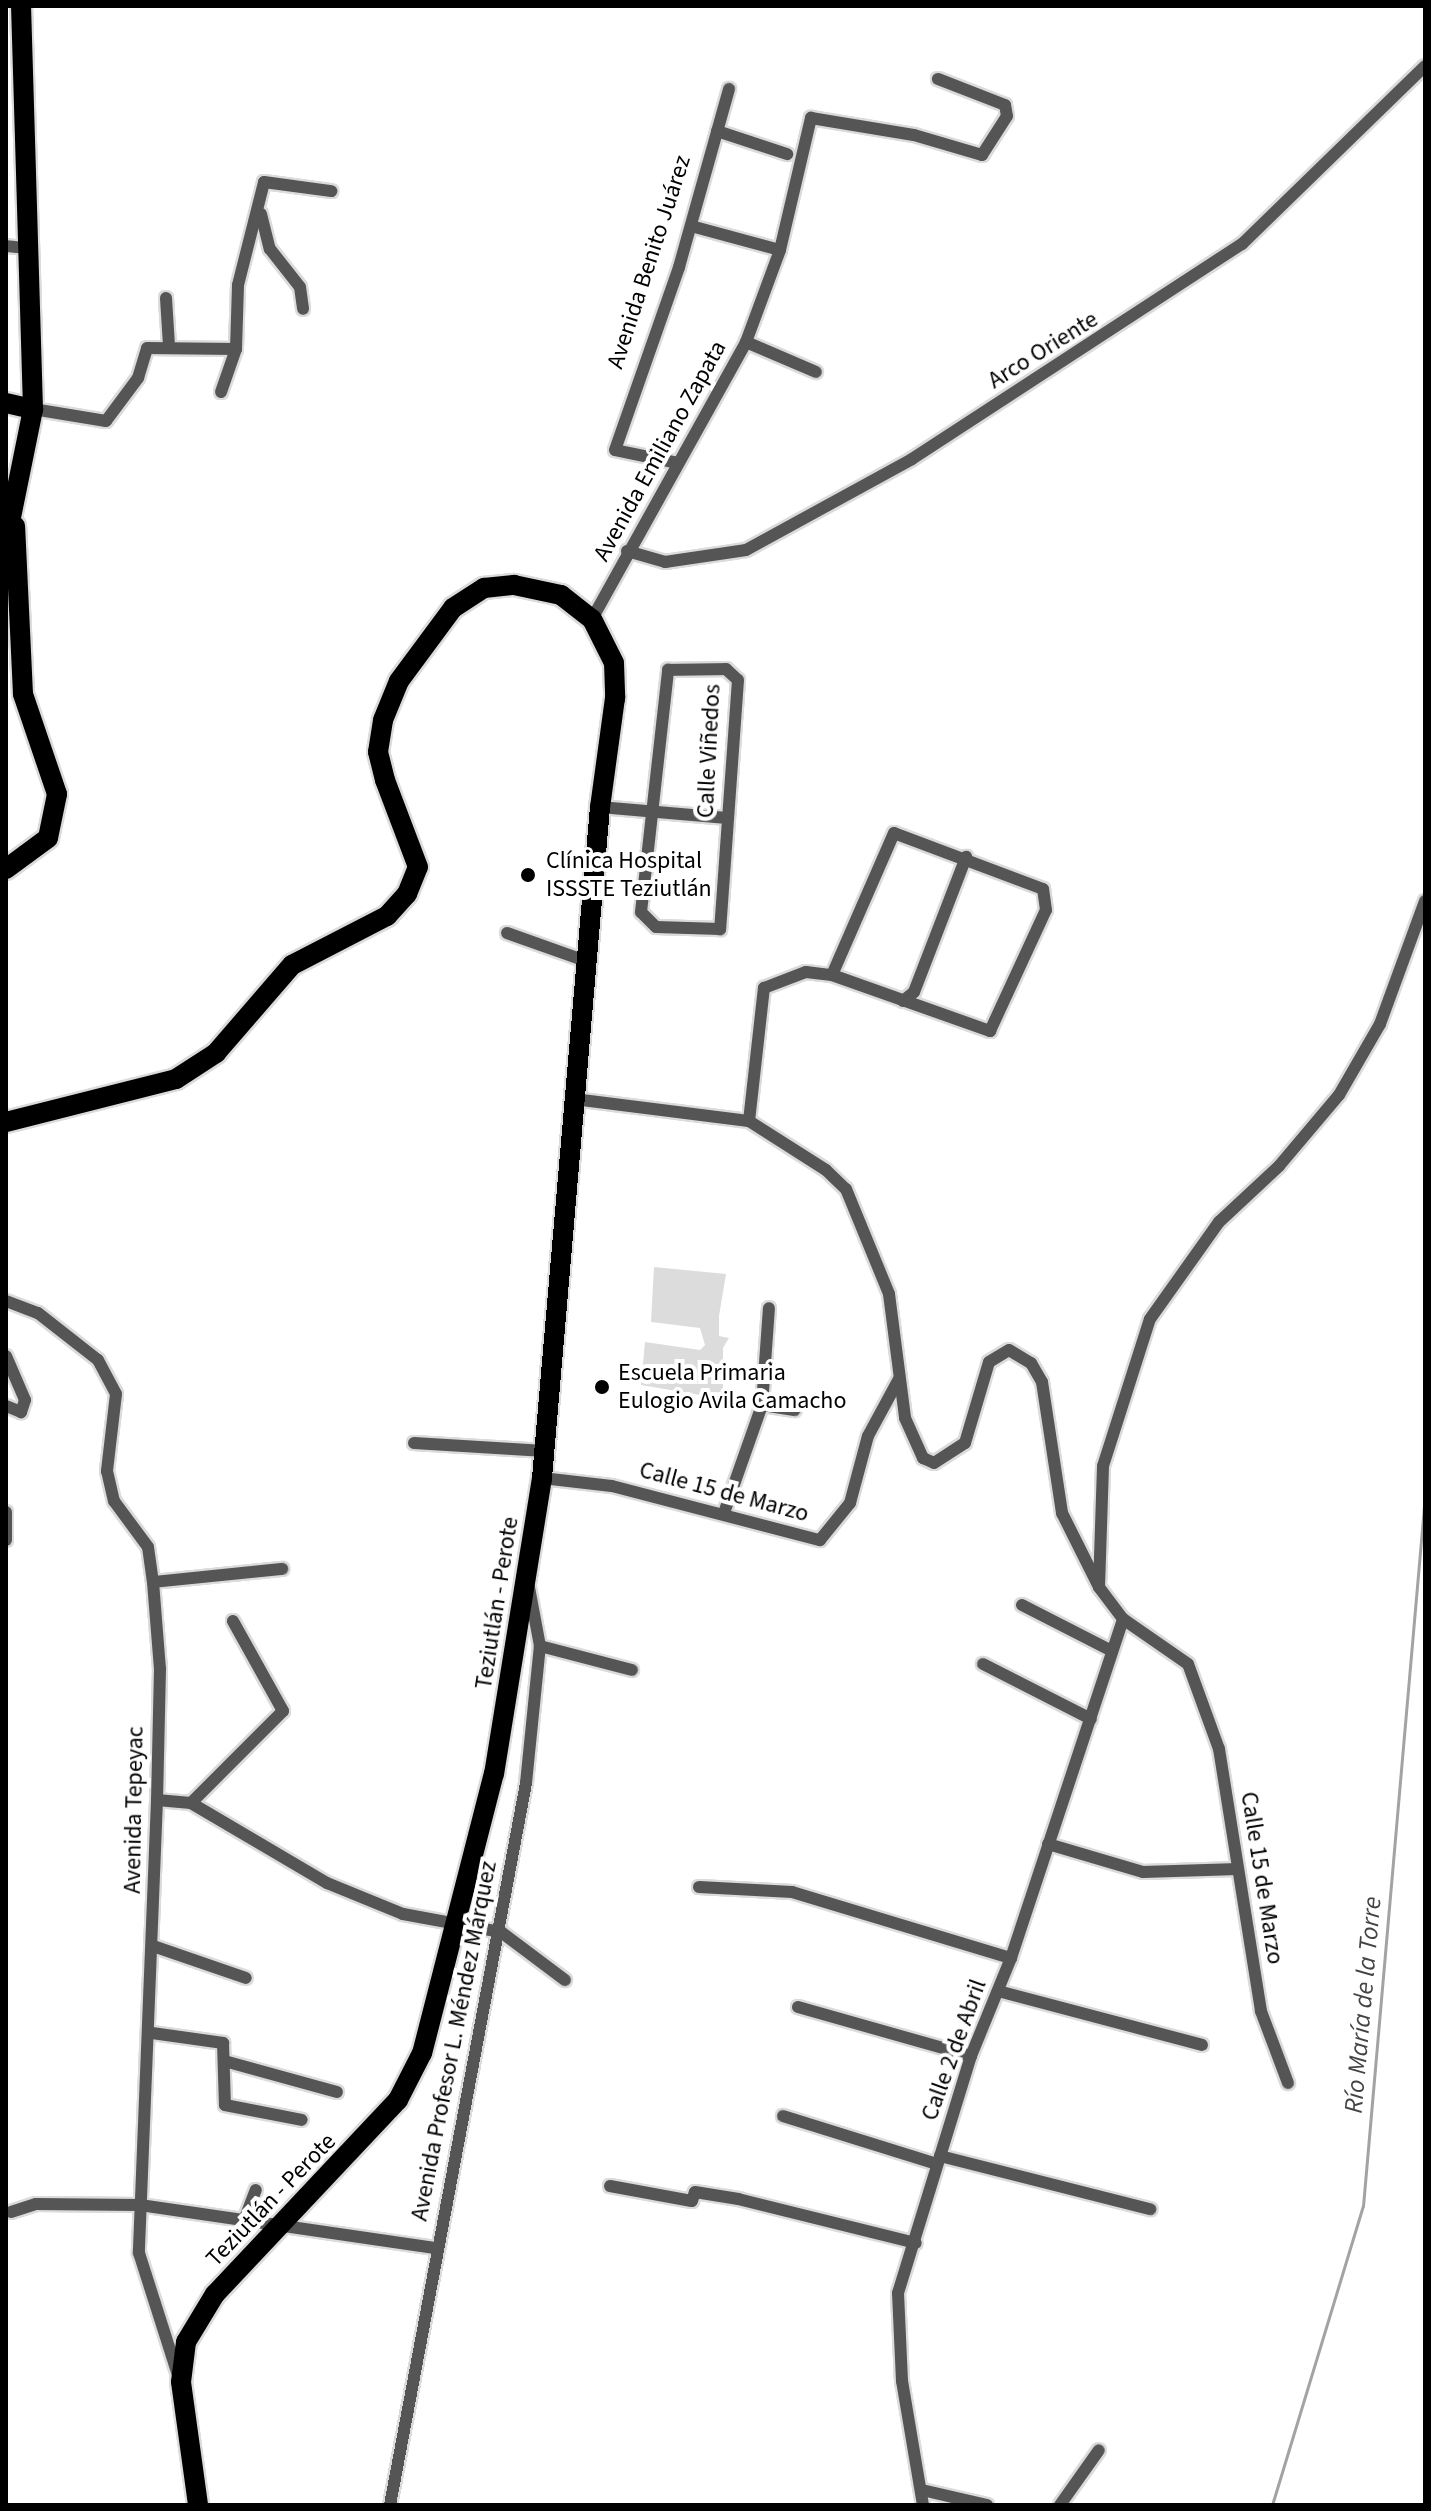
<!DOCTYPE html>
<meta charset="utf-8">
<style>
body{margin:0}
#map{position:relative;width:1431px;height:2511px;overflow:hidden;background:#fff;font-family:"Source Sans 3",sans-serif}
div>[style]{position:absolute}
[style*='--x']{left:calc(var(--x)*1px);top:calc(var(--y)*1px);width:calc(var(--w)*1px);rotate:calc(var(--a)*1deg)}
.green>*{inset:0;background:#dcdcdc}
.stream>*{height:3px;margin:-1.5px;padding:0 1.5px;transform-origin:1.5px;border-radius:1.5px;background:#a3a3a3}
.roads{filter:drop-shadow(2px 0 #dbdbdb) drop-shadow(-2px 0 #dbdbdb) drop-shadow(0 2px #dbdbdb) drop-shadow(0 -2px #dbdbdb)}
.minor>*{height:12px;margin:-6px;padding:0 6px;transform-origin:6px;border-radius:6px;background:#555}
.primary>*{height:20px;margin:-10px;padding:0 10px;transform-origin:10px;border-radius:10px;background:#000}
.dots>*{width:22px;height:22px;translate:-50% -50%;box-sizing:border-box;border:4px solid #fff;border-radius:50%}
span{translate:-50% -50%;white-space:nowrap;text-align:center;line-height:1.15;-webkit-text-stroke:8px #fff;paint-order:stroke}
.street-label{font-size:24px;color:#000}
.poi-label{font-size:24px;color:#000}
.left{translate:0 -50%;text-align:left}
.water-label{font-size:26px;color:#444;font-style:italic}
.frame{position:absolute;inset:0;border:8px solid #000;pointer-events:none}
</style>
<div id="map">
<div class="green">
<i style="clip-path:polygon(654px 1267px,726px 1274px,719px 1316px,719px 1336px,729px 1338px,723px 1348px,723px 1399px,641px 1385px,645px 1342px,700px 1350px,705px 1345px,700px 1328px,651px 1322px)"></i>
</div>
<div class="stream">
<i style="--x:1272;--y:2505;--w:313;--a:-73.1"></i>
<i style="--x:1363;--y:2206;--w:714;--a:-85.02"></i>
</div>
<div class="roads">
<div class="minor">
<i style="--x:717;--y:131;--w:74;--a:18.2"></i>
<i style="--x:261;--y:214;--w:36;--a:76"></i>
<i style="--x:270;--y:249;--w:48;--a:51.7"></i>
<i style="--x:300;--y:287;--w:22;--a:82"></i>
<i style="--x:691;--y:226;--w:92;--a:15.1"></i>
<i style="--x:6;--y:246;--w:19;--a:6"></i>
<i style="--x:166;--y:298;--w:48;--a:86.4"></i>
<i style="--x:746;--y:342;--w:76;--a:23.2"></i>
<i style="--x:221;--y:392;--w:46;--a:-70.8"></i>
<i style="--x:236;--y:349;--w:64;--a:-88.2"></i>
<i style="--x:238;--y:285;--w:106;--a:-75.8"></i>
<i style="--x:264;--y:182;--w:68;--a:7.7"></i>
<i style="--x:33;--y:409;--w:74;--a:9.3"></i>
<i style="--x:106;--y:421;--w:54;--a:-53.3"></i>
<i style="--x:138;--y:378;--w:31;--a:-73"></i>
<i style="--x:147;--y:348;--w:89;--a:0.6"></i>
<i style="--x:678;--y:463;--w:64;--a:-168.3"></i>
<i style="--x:615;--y:450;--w:194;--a:-70.7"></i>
<i style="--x:679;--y:267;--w:185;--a:-74.3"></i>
<i style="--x:627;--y:551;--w:40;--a:16"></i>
<i style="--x:665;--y:562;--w:82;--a:-8.4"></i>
<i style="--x:746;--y:550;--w:189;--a:-28.7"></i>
<i style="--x:912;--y:459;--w:394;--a:-33.1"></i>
<i style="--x:1242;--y:244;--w:255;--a:-44.2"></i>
<i style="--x:592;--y:619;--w:317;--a:-60.9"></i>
<i style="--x:746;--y:342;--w:98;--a:-69.7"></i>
<i style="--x:780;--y:250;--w:136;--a:-76.8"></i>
<i style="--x:811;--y:118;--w:104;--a:9.4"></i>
<i style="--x:914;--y:135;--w:71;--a:16.4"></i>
<i style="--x:982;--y:155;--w:46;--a:-57.3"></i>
<i style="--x:1007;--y:116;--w:11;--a:-100"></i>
<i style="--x:1005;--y:105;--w:72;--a:-158.8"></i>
<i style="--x:726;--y:669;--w:16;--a:43"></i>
<i style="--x:738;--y:680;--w:250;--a:94.1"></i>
<i style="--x:720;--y:929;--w:64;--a:-178.2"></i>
<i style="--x:656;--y:927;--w:21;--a:-135"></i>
<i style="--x:641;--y:912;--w:244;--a:-83.6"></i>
<i style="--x:668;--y:670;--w:58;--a:-1"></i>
<i style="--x:600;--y:807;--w:127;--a:5"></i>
<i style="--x:507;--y:933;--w:84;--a:19.5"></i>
<i style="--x:903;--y:1001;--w:14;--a:-39"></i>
<i style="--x:914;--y:992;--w:145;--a:-68.9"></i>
<i style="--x:574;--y:1099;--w:176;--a:7.2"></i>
<i style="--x:749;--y:1121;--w:91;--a:32.5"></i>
<i style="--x:826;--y:1170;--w:28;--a:44"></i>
<i style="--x:846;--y:1189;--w:113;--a:67.7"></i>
<i style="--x:889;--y:1294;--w:125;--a:82.6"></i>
<i style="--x:905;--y:1418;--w:44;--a:65.8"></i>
<i style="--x:923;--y:1458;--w:12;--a:24"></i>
<i style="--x:934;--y:1463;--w:37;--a:-33"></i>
<i style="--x:965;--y:1443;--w:84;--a:-73.5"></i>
<i style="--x:989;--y:1362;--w:23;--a:-31"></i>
<i style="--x:1009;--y:1350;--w:26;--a:31"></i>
<i style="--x:1031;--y:1363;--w:22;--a:60"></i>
<i style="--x:1042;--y:1382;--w:133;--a:81.3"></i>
<i style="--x:1062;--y:1513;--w:83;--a:63.4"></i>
<i style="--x:749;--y:1121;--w:134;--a:-83.6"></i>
<i style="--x:764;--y:988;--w:45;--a:-20.9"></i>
<i style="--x:806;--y:972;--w:26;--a:7"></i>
<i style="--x:832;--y:975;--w:168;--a:19.5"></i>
<i style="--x:990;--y:1031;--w:133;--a:-65.2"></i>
<i style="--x:1046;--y:910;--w:21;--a:-98"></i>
<i style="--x:1043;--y:889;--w:159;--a:-159.4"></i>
<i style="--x:894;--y:833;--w:155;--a:113.6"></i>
<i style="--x:6;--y:1301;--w:34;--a:21"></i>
<i style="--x:38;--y:1313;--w:76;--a:38.1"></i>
<i style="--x:98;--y:1360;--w:38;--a:62"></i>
<i style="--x:116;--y:1394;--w:78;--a:96.7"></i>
<i style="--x:107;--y:1471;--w:31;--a:77"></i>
<i style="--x:114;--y:1501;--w:57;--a:53.5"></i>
<i style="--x:148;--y:1547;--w:35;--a:82"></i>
<i style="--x:153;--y:1582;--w:87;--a:85.4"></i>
<i style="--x:160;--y:1669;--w:131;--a:91.3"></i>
<i style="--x:157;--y:1800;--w:453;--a:92.3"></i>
<i style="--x:139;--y:2253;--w:128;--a:72.3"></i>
<i style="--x:6;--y:1356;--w:48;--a:66.6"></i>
<i style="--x:25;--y:1400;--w:13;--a:108"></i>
<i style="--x:21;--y:1412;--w:16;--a:-158"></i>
<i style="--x:762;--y:1405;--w:33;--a:9"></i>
<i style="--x:414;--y:1443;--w:131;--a:3.5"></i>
<i style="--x:542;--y:1478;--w:70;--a:6.5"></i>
<i style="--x:612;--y:1486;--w:215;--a:14.6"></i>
<i style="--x:820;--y:1540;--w:48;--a:-51"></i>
<i style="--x:850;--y:1503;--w:69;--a:-75"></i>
<i style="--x:868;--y:1436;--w:65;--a:-61.5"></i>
<i style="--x:6;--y:1512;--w:28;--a:90"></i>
<i style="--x:724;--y:1513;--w:114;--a:-70.6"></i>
<i style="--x:762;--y:1405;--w:97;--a:-85.9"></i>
<i style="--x:153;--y:1582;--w:130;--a:-5.8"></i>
<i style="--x:1022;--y:1605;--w:101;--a:27.1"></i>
<i style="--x:540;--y:1646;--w:95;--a:14.6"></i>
<i style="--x:983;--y:1664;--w:121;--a:27"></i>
<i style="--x:157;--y:1800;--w:34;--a:5"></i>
<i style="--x:191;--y:1803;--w:158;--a:30.5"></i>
<i style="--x:327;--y:1883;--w:82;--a:22.2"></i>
<i style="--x:403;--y:1914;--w:100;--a:10.4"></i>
<i style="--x:501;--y:1932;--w:80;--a:36.9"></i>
<i style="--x:191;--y:1803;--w:130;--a:-45"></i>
<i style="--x:283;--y:1711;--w:103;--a:-119.1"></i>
<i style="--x:1048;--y:1844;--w:99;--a:16.4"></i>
<i style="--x:1143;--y:1872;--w:95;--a:-1.8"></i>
<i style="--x:699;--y:1887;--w:93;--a:3.1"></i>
<i style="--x:792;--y:1892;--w:229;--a:16.8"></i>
<i style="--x:153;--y:1946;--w:98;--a:19"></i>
<i style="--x:998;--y:1991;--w:211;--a:14.8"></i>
<i style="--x:798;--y:2007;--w:180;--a:15.8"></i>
<i style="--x:152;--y:2033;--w:72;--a:8"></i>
<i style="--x:223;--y:2043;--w:62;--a:88.2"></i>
<i style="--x:225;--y:2105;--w:78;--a:11"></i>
<i style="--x:228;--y:2062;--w:113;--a:15.4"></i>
<i style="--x:1288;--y:2083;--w:77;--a:-110.6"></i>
<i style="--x:1261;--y:2011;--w:265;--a:-99.1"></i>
<i style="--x:1219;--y:1749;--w:90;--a:-110"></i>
<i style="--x:1188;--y:1664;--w:79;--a:-145.3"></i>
<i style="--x:1123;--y:1619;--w:40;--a:-127"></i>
<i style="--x:1099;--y:1587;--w:121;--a:-88.1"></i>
<i style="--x:1103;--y:1466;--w:154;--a:-72.3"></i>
<i style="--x:1150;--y:1319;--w:119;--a:-54.6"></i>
<i style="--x:1219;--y:1222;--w:82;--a:-43"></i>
<i style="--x:1279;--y:1166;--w:93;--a:-49.8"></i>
<i style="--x:1339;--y:1095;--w:82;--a:-60"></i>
<i style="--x:1380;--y:1024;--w:131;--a:-69.9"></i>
<i style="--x:783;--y:2116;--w:161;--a:17.3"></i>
<i style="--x:940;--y:2156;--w:217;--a:14.2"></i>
<i style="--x:610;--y:2186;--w:83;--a:10.4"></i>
<i style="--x:692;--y:2201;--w:9;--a:-72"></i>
<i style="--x:695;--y:2192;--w:44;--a:9.2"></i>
<i style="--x:738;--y:2199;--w:183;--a:13.9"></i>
<i style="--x:11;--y:2212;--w:26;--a:-18"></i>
<i style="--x:36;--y:2204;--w:104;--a:0.6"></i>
<i style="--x:140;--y:2205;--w:298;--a:8.3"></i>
<i style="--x:245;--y:2218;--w:30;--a:-69"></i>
<i style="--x:922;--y:2490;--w:67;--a:13"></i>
<i style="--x:390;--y:2505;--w:735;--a:-79.33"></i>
<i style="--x:526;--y:1783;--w:138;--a:-84.2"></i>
<i style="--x:540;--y:1646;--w:60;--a:-100.6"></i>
<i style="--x:923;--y:2505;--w:126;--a:-99.6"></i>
<i style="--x:902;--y:2381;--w:88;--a:-92.6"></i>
<i style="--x:898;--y:2293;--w:248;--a:-72.9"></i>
<i style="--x:971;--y:2056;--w:106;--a:-67.8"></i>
<i style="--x:1011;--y:1958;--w:357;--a:-71.7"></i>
<i style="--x:1060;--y:2505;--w:67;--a:-54.7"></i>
</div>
<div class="primary">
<i style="--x:6;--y:403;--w:28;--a:13"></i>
<i style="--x:6;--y:542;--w:136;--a:-78.5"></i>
<i style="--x:33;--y:409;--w:403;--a:-91.7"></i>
<i style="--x:6;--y:869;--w:52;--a:-36.4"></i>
<i style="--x:48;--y:838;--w:45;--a:-78.4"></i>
<i style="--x:57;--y:794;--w:106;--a:-108.8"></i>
<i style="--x:23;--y:694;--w:168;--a:-92.7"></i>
<i style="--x:6;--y:1122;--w:175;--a:-14.2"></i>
<i style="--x:176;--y:1079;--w:48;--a:-33"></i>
<i style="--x:216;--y:1053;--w:116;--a:-49.2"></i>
<i style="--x:292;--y:965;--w:107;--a:-27.3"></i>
<i style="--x:387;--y:916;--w:30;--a:-48"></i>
<i style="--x:407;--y:894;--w:29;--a:-68"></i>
<i style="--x:418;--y:867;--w:93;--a:-110.8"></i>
<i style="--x:385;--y:780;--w:29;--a:-104"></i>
<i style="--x:378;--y:752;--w:32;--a:-81"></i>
<i style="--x:383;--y:720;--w:42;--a:-67.7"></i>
<i style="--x:399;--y:681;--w:91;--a:-53.5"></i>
<i style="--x:453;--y:608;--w:37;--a:-33"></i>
<i style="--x:484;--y:588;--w:30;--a:-6"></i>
<i style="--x:514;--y:585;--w:48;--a:12"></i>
<i style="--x:561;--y:595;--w:39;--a:38"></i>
<i style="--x:592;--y:619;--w:49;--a:63.4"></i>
<i style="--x:614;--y:663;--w:35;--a:88"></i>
<i style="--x:615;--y:698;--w:110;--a:97.8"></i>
<i style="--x:600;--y:807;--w:674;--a:94.94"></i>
<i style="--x:542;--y:1478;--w:299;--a:99.2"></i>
<i style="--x:494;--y:1773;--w:289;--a:104.4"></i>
<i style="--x:422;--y:2053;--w:53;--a:117.1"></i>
<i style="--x:398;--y:2100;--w:267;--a:133.3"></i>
<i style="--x:215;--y:2294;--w:56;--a:121.1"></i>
<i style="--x:186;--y:2342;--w:40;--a:97.1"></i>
<i style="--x:181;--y:2382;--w:124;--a:82.1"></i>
</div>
</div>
<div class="dots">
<i style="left:528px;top:875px;background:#000"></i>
<i style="left:602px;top:1387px;background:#000"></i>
</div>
<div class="street-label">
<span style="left:649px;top:262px;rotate:-72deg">Avenida Benito Juárez</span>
<span style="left:1043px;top:350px;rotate:-32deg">Arco Oriente</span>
<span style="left:660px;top:451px;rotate:-61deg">Avenida Emiliano Zapata</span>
<span style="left:709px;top:751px;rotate:-87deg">Calle Viñedos</span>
<span style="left:724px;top:1492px;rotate:15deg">Calle 15 de Marzo</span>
<span style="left:497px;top:1603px;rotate:-81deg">Teziutlán - Perote</span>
<span style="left:134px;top:1810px;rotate:-89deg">Avenida Tepeyac</span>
<span style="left:1262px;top:1878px;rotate:81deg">Calle 15 de Marzo</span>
<span style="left:454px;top:2041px;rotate:-79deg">Avenida Profesor L. Méndez Márquez</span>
<span style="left:954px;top:2050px;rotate:-70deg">Calle 2 de Abril</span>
<span style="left:271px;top:2200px;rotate:-46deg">Teziutlán - Perote</span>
</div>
<div class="poi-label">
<span class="left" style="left:546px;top:875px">Clínica Hospital<br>ISSSTE Teziutlán</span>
<span class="left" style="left:618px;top:1387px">Escuela Primaria<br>Eulogio Avila Camacho</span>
</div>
<div class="water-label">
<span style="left:1363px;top:2005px;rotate:-85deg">Río María de la Torre</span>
</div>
<div class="frame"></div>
</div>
